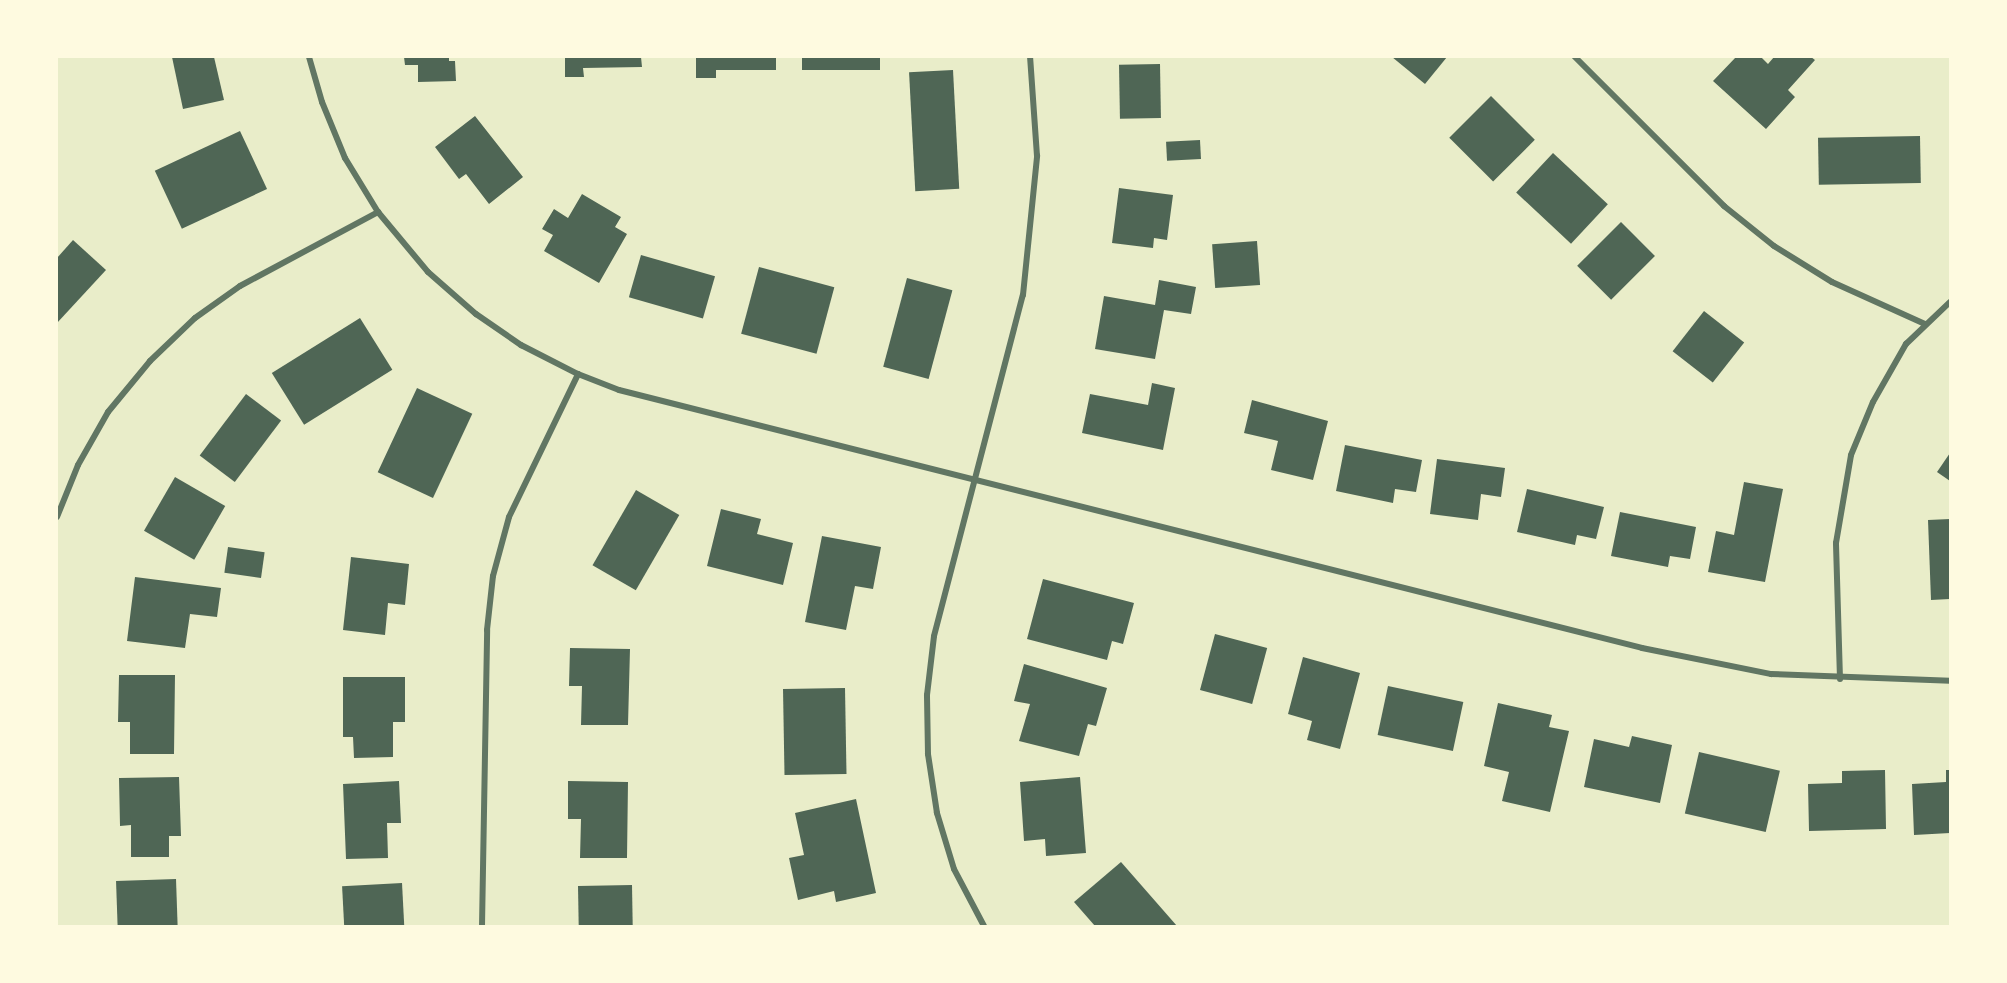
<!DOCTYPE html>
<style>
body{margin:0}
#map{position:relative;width:2007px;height:983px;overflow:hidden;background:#e9edc9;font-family:Poppins,sans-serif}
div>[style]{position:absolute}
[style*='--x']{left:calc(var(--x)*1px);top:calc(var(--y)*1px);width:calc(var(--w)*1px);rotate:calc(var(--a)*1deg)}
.building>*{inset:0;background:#4f6655;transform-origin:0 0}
.minor>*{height:6px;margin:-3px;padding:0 3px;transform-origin:3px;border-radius:3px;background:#617663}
span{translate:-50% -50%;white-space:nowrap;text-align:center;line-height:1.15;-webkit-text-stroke:4.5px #fefae0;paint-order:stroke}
.frame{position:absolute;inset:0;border:58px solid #fefae0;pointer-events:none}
</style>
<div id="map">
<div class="building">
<i style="clip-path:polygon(172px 57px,214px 57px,224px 100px,183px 109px)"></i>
<i style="clip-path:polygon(404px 57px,449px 57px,449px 61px,455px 61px,456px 81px,418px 82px,418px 65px,405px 65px)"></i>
<i style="clip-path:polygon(565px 57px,641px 57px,642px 67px,583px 68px,584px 77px,565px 77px)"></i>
<i style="clip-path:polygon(696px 57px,776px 57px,776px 70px,716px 70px,716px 78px,696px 78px)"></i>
<i style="left:802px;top:57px;width:78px;height:13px"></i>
<i style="clip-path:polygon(1392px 57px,1447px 57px,1425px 84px)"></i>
<i style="clip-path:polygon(1736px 57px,1761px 57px,1768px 64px,1774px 57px,1811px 57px,1815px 60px,1788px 90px,1795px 97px,1766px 129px,1713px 81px)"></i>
<i style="left:1160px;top:64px;width:54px;height:41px;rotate:89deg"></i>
<i style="left:953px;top:70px;width:119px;height:44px;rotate:87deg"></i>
<i style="left:1491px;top:96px;width:62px;height:59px;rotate:45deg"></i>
<i style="clip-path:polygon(475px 116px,523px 177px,489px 204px,466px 174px,459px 179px,435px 147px)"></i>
<i style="left:240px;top:131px;width:64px;height:94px;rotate:65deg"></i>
<i style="left:1920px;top:136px;width:47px;height:102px;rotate:89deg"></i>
<i style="left:1200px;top:140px;width:19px;height:34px;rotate:87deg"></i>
<i style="left:1553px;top:153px;width:75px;height:54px;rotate:43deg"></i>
<i style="clip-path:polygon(1119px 188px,1173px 195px,1167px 240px,1154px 238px,1153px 248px,1112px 243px)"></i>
<i style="clip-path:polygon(582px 194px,621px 217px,615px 227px,627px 234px,599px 283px,544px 251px,553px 235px,542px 229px,554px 209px,568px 218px)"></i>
<i style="left:1621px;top:222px;width:48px;height:62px;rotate:45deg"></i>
<i style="clip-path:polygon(73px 240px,106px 270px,57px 323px,57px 258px)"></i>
<i style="left:1257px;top:241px;width:44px;height:45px;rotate:86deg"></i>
<i style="left:641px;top:255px;width:77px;height:44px;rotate:16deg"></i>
<i style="left:759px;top:267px;width:78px;height:69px;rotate:15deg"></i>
<i style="left:907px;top:278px;width:47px;height:92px;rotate:15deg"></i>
<i style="clip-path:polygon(1159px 280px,1196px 287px,1191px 314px,1164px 310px,1155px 359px,1095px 349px,1104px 296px,1155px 305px)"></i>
<i style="left:1704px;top:311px;width:51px;height:51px;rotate:38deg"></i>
<i style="left:360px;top:318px;width:61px;height:104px;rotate:58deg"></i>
<i style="clip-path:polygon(1152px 383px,1175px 388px,1163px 450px,1082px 433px,1090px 394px,1148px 405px)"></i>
<i style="left:417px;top:388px;width:61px;height:93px;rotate:25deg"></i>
<i style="left:246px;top:394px;width:44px;height:77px;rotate:37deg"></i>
<i style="clip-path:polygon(1252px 400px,1328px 421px,1313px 480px,1271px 470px,1278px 441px,1244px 433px)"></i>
<i style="clip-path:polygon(1345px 445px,1422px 460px,1416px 492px,1395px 489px,1393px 503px,1336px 491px)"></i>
<i style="clip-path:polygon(1950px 453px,1950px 481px,1937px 472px)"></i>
<i style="clip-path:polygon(1437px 459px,1505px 468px,1501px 497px,1481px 494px,1478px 520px,1430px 514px)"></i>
<i style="left:175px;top:477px;width:58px;height:62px;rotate:30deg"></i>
<i style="clip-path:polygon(1744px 482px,1783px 489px,1765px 582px,1708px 572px,1716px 531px,1734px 535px)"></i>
<i style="clip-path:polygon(1527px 489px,1604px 507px,1596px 539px,1577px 535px,1575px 545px,1517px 532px)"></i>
<i style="left:636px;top:490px;width:50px;height:87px;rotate:30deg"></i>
<i style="clip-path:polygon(721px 509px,761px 519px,757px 534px,793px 543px,783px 585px,707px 566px)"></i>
<i style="clip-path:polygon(1620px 512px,1696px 527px,1690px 559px,1670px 556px,1668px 567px,1611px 556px)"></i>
<i style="clip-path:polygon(1950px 519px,1950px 599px,1931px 600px,1928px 520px)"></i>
<i style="clip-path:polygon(822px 536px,881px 547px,873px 589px,855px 586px,846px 630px,805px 622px)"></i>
<i style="left:228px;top:547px;width:37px;height:26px;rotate:8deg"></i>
<i style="clip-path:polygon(351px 557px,409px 564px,405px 605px,388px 603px,385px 635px,343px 630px)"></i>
<i style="clip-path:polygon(135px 577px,221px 588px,217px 617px,190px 614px,185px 648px,127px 641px)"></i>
<i style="clip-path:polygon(1043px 579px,1134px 603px,1123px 644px,1112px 641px,1107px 660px,1027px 639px)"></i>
<i style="left:1215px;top:634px;width:54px;height:58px;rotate:15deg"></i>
<i style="clip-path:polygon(570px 648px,630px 649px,628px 725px,581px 725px,582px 686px,569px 686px)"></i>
<i style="clip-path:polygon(1303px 657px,1360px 673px,1340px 749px,1307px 740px,1312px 721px,1288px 714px)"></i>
<i style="clip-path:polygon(1024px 664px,1107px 688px,1096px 726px,1088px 724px,1079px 756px,1019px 741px,1030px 704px,1014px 701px)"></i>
<i style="clip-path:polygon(119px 675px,175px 675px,174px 754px,130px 754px,130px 722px,118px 722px)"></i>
<i style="clip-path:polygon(343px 677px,405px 677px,405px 722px,393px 722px,393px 757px,354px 758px,353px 737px,343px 737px)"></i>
<i style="left:1388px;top:686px;width:77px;height:50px;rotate:12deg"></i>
<i style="left:845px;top:688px;width:86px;height:62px;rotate:89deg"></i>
<i style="clip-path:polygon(1498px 703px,1552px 715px,1549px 727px,1569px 731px,1550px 812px,1502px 801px,1509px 772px,1484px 766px)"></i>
<i style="clip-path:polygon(1632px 736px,1672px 745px,1660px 803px,1584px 787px,1594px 739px,1629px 747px)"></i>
<i style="left:1699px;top:752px;width:83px;height:63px;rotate:13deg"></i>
<i style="clip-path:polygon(1885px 770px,1886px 829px,1809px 831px,1808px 784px,1842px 783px,1842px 771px)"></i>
<i style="clip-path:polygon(1946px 770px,1950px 770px,1950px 833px,1914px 835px,1912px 784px,1946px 782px)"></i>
<i style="clip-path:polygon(179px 777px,181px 836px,169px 836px,169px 857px,131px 857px,131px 825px,120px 826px,119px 778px)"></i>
<i style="clip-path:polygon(1080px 777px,1086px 853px,1046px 856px,1045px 839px,1024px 841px,1020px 782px)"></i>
<i style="clip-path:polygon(399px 781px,401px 823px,387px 823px,388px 858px,346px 859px,343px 784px)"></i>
<i style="clip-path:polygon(568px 781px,628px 782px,627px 858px,580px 858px,581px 819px,568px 819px)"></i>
<i style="clip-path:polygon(856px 799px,876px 893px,836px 902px,834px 891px,798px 900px,789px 858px,804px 855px,795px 813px)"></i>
<i style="clip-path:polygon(1121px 862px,1177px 926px,1095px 926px,1074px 902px)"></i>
<i style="left:176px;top:879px;width:47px;height:60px;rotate:88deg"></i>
<i style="left:402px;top:883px;width:43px;height:60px;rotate:87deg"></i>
<i style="left:632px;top:885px;width:41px;height:54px;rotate:89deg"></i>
</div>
<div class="minor">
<i style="--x:309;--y:57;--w:47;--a:73.9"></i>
<i style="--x:322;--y:102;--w:61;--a:67.7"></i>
<i style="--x:345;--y:158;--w:63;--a:58.6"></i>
<i style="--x:378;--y:212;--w:78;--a:50.2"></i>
<i style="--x:428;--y:272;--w:64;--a:41.2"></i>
<i style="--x:476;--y:314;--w:55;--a:34.6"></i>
<i style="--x:521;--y:345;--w:64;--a:27"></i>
<i style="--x:578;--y:374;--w:44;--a:21.3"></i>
<i style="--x:619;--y:390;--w:1055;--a:14.15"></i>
<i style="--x:1642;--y:648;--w:132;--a:11.4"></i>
<i style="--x:1771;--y:674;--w:179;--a:2.2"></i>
<i style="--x:1575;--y:57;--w:211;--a:45"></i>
<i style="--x:1724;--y:206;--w:64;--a:38.7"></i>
<i style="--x:1774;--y:246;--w:68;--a:31.8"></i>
<i style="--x:1832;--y:282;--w:102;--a:24.3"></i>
<i style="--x:57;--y:517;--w:56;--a:-68"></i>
<i style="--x:78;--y:465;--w:61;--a:-60.5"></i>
<i style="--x:108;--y:412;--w:66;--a:-50.5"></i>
<i style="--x:150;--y:361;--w:62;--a:-43.7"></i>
<i style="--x:195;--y:318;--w:55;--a:-35.4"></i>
<i style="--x:240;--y:286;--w:157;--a:-28.2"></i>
<i style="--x:1840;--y:679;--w:136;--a:-91.7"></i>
<i style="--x:1836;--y:543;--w:89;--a:-80.3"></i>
<i style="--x:1851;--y:455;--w:57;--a:-67.5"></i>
<i style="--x:1873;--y:402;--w:67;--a:-60.4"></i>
<i style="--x:1906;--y:344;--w:61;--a:-43.7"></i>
<i style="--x:482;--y:926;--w:296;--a:-89"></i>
<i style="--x:487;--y:630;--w:54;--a:-83.7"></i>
<i style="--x:493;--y:576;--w:61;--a:-74.8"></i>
<i style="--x:509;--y:517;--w:159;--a:-64.2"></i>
<i style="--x:984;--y:926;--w:64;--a:-117.8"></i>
<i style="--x:954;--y:869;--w:59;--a:-106.9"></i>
<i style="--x:937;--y:813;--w:60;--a:-98.7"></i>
<i style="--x:928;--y:754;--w:59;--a:-91"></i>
<i style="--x:927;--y:695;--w:59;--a:-83.2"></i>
<i style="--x:934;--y:636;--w:352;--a:-75.4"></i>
<i style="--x:1023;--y:295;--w:140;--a:-84.2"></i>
<i style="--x:1037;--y:156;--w:99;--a:-94"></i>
</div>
<div class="frame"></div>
</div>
